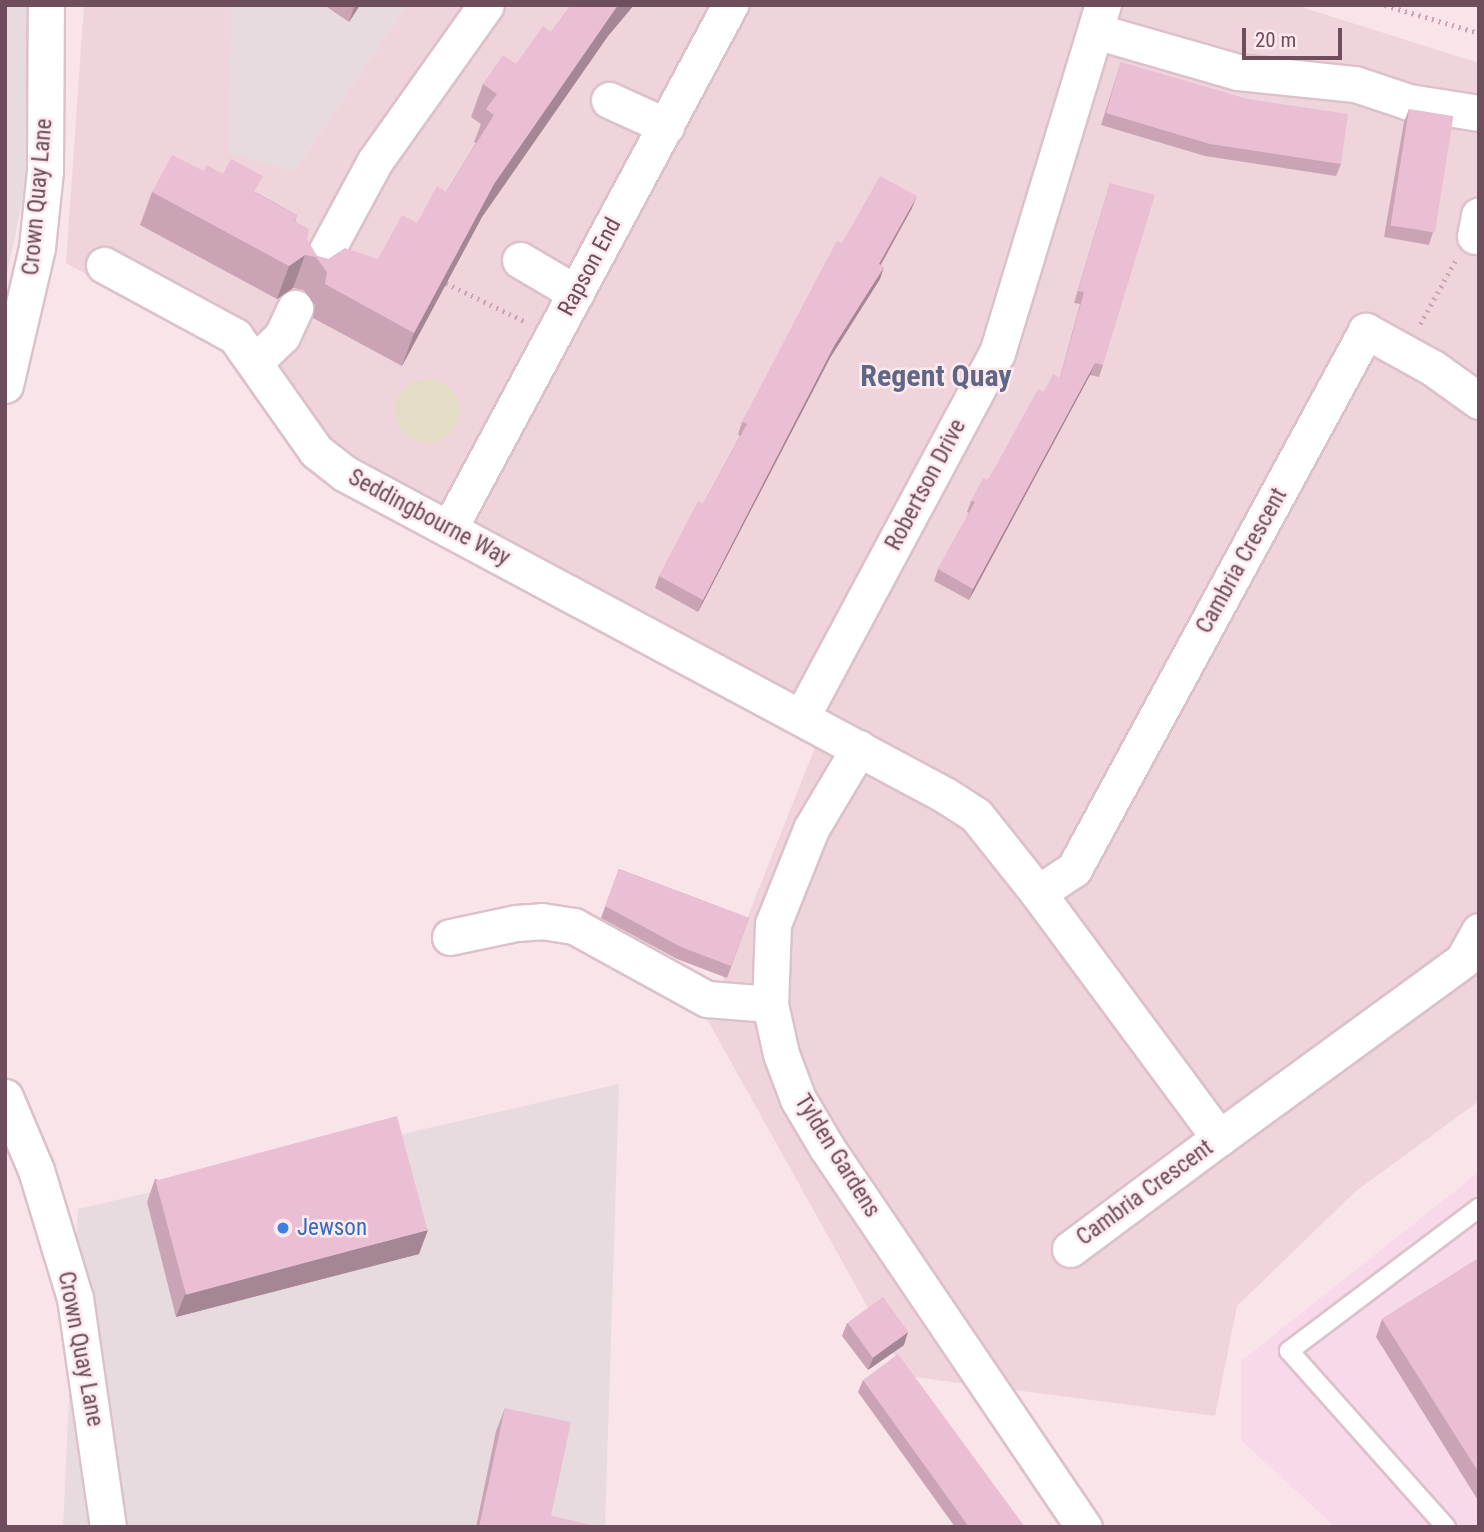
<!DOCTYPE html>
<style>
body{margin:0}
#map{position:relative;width:1484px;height:1532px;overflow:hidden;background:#f9e4e9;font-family:"Roboto Condensed",sans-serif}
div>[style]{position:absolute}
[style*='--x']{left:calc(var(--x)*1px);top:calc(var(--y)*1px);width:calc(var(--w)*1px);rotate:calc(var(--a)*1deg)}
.residential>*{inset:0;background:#f0d4dc}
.commercial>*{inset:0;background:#f8d9ea}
.industrial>*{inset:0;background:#e7dbdf}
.green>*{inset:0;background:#e4ddc5}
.round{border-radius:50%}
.path>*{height:4.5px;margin-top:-2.25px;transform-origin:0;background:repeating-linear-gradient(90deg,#cfa3b7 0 2px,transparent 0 7px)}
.roads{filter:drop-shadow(2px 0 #dcc1cb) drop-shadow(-2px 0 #dcc1cb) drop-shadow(0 2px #dcc1cb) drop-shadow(0 -2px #dcc1cb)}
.lane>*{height:18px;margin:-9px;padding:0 9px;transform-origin:9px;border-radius:9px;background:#fff}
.street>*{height:35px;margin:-17.5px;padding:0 17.5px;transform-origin:17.5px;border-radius:17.5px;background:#fff}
.wall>*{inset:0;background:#caa4b5}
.shaded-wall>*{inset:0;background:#a48694}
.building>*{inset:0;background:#ebbfd3;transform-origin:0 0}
.dots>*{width:19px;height:19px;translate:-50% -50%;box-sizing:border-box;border:4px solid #fceaee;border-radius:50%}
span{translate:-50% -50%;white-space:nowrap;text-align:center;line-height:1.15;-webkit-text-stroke:5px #fceaee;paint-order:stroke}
.street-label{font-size:23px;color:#6e4d5d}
.shop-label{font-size:23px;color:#366cbe}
.left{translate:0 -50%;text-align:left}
.district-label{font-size:30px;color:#606784;font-weight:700}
.frame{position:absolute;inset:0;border:7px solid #6e4d5d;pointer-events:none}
.scale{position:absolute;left:1242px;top:28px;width:100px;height:32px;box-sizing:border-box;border:4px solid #6e4d5d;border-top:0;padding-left:9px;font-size:21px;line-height:24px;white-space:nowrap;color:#6e4d5d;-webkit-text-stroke:5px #fceaee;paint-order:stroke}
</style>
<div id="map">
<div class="residential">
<i style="clip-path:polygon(84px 5px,232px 5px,294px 171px,406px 5px,1295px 5px,1479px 63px,1479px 1101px,1356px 1191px,1237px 1306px,1215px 1416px,906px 1376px,707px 1019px,816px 745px,331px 483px,236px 356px,66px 263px)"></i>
</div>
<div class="commercial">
<i style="clip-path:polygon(1479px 1172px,1479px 1527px,1335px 1527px,1241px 1440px,1241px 1361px)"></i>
</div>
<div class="industrial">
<i style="clip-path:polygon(5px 5px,64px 5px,5px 283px)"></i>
<i style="clip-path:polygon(232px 5px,406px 5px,294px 171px,227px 152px)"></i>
<i style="clip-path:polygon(619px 1084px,605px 1527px,63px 1527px,78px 1209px)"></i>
</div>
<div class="green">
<i class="round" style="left:395px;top:379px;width:64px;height:64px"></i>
</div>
<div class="path">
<i style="--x:1385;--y:5;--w:98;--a:16.6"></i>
<i style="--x:446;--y:283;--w:87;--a:26"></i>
<i style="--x:1420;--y:324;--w:72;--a:-60.9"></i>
</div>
<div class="roads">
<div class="lane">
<i style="--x:1446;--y:1527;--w:236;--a:-131.7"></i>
<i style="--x:1289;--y:1351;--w:238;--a:-37"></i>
</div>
<div class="street">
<i style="--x:1095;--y:31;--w:149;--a:16"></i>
<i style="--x:1238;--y:72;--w:118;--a:5.9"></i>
<i style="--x:1355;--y:84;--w:57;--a:18.4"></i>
<i style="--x:1409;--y:102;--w:71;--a:8.9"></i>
<i style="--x:609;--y:100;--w:63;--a:24.5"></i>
<i style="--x:1475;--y:236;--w:21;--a:-79"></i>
<i style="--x:520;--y:260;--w:65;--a:30.5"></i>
<i style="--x:104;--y:265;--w:149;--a:28.5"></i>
<i style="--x:235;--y:336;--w:141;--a:54.8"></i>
<i style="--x:316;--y:451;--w:36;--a:38"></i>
<i style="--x:344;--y:473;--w:682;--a:28.18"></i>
<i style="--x:945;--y:795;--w:37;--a:33"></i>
<i style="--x:976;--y:815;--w:100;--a:51.5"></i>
<i style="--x:315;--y:272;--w:126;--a:-61.6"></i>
<i style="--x:375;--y:161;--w:191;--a:-54.6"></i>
<i style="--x:256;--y:361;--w:36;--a:-44"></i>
<i style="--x:282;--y:336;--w:31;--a:-65"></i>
<i style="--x:5;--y:385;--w:142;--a:-76.9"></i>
<i style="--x:37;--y:247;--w:76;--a:-84"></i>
<i style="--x:45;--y:171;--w:166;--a:-89.7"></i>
<i style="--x:1479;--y:401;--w:57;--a:-144.3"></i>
<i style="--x:1433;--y:368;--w:77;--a:-151.1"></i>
<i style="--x:1366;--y:331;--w:612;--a:118.49"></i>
<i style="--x:1074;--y:869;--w:43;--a:146.3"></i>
<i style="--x:1038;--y:893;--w:305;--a:53.5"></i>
<i style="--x:1219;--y:1138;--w:302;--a:-36.1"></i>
<i style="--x:1463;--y:960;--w:33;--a:-61"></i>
<i style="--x:449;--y:529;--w:595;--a:-61.8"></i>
<i style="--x:802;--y:716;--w:412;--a:-61.8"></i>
<i style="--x:997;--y:353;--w:364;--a:-73.1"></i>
<i style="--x:859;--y:748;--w:94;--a:120.7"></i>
<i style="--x:811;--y:829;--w:102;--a:111.8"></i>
<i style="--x:773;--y:924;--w:80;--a:92.1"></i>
<i style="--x:770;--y:1004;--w:51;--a:77.6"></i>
<i style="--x:781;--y:1054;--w:48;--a:69.3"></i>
<i style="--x:798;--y:1099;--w:57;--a:59.4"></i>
<i style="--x:827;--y:1148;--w:458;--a:55.9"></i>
<i style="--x:450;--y:937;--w:67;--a:-12"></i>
<i style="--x:516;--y:923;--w:26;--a:-4"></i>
<i style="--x:542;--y:921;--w:32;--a:9"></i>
<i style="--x:574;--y:926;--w:152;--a:28.8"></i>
<i style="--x:707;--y:999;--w:63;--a:4.5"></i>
<i style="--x:5;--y:1097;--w:79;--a:67"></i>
<i style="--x:36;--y:1170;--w:134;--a:73.1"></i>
<i style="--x:75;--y:1298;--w:231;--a:81.8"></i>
<i style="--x:1070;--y:1249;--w:186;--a:-36.7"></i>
</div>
</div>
<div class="wall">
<i style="clip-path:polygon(324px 5px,360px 5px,349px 22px)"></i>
<i style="clip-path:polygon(571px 5px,634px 5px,608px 36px,482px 217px,402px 366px,313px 318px,315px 306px,304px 290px,293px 288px,277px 299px,140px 225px,152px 192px,204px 171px,257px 193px,297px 215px,295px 221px,317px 256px,328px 259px,378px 259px,417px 223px,446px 192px,476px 143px,474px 142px,481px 124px,471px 117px,483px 84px,516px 64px,551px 32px)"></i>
<i style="clip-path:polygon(1121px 62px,1341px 164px,1336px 176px,1205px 156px,1101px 125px)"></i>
<i style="clip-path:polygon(1409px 109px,1433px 232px,1429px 245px,1384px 237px,1404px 122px)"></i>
<i style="clip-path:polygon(1110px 183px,1103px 365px,1099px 377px,1090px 375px,969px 600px,934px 581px,938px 569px,969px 513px,967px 512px,971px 501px,988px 480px,1044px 392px,1060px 377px,1080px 304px,1074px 303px)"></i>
<i style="clip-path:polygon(912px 208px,881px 265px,880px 279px,830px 358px,698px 612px,655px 588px,659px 576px,703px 504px,740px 436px,738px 434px,742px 422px,842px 243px)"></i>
<i style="clip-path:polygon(619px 869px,749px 918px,727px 978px,677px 959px,601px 918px)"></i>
<i style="clip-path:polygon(155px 1179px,419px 1254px,176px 1317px,147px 1202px)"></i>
<i style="clip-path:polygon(1479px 1258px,1479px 1502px,1376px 1337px,1382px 1319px)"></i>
<i style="clip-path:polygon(847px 1323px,904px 1345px,868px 1370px,842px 1336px)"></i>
<i style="clip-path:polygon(863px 1380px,1025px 1527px,955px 1527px,858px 1392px)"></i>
<i style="clip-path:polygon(505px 1408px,551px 1516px,597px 1527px,476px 1527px,496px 1431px)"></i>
</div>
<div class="shaded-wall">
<i style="clip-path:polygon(355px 5px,360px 5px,349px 22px)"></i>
<i style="clip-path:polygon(618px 5px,634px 5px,608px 36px,482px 217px,402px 366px,414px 333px,494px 184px)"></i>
<i style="clip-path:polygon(917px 196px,912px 208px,874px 276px,879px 264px)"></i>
<i style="clip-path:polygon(305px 255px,293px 288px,277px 299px,289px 266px)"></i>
<i style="clip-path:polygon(884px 267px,880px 279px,830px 358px,698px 612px,703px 600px,834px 346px)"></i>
<i style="clip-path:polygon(1095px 363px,1090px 375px,969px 600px,973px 589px)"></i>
<i style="clip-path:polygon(428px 1230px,419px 1254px,176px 1317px,185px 1294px)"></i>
<i style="clip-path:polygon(908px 1332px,904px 1345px,868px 1370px,873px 1358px)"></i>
</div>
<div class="building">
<i style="clip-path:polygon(571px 5px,618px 5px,494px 184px,414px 333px,325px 284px,327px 272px,316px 257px,305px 255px,289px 266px,152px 192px,172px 155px,204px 171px,207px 165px,223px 174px,231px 159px,263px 176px,254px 192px,297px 215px,294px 221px,309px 229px,307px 240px,317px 256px,328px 259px,345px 248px,378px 259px,402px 215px,417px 223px,437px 186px,446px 192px,494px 115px,486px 109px,497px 94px,483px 84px,503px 55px,516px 64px,543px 26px,551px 32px)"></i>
<i style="clip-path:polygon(1121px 62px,1248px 99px,1348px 114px,1341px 164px,1210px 144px,1106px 113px)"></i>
<i style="left:1409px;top:109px;width:45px;height:118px;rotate:9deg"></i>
<i style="clip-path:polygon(880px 176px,917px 196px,879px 264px,884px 267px,834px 346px,703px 600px,659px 576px,698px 501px,703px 504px,747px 424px,742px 422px,826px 261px,837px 241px,842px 243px)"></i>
<i style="clip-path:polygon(1110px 183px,1155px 195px,1103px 365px,1095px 363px,973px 589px,938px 569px,975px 502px,971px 501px,983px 478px,988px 480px,1038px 389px,1044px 392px,1053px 374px,1060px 378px,1084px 292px,1078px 291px)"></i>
<i style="clip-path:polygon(619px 869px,749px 918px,731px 966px,681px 947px,605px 906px)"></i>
<i style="left:397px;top:1116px;width:118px;height:250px;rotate:75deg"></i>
<i style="clip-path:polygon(1479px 1258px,1479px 1473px,1382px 1319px)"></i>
<i style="left:883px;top:1297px;width:43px;height:44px;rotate:54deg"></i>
<i style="clip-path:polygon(898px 1354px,1025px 1527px,969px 1527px,863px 1380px)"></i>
<i style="clip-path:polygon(505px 1408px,571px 1422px,551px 1516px,597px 1526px,597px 1527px,479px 1527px)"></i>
</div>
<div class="dots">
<i style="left:283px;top:1228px;background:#3f7fe0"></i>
</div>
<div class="street-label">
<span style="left:38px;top:197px;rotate:-85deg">Crown Quay Lane</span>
<span style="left:590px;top:267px;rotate:-62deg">Rapson End</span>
<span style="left:926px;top:485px;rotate:-62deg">Robertson Drive</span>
<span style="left:429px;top:518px;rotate:28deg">Seddingbourne Way</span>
<span style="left:1242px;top:561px;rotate:-61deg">Cambria Crescent</span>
<span style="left:837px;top:1156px;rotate:58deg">Tylden Gardens</span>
<span style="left:1145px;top:1193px;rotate:-36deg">Cambria Crescent</span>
<span style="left:80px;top:1349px;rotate:79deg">Crown Quay Lane</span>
</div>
<div class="shop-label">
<span class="left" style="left:297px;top:1228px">Jewson</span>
</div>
<div class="district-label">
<span style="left:936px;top:376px">Regent Quay</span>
</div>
<div class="frame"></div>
<div class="scale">20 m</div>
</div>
